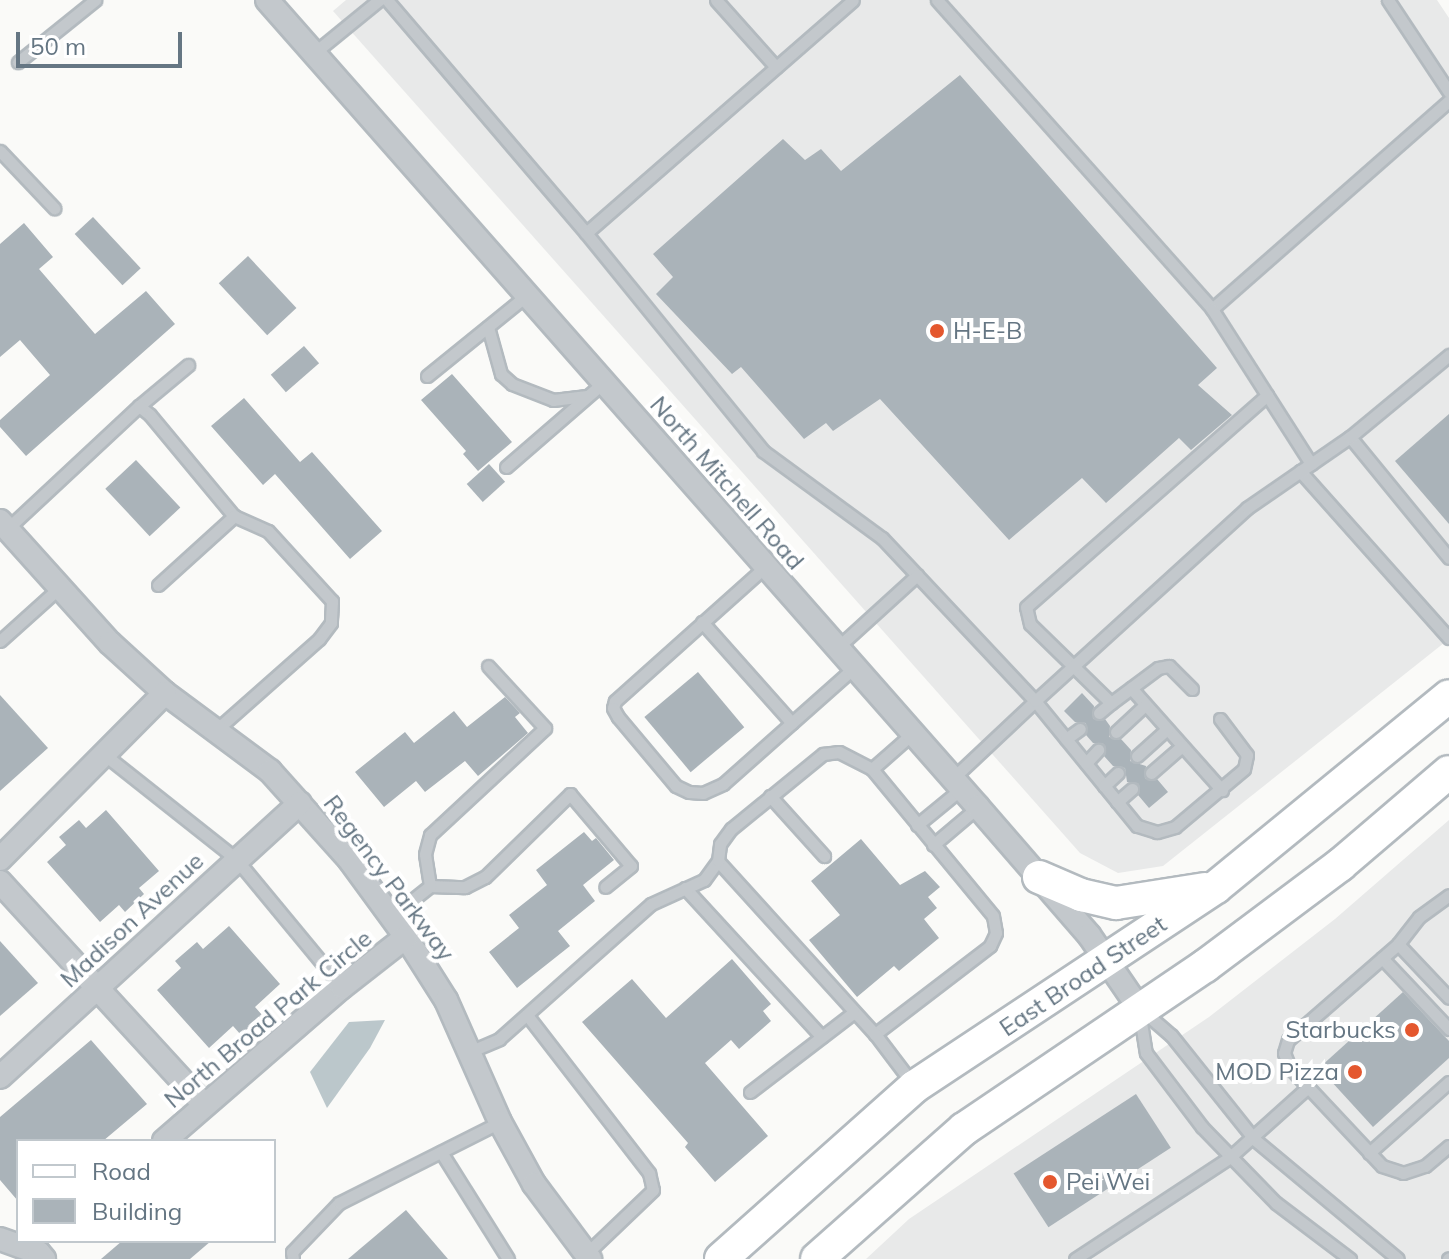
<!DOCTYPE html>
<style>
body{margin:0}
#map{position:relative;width:1449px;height:1259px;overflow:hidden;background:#fafaf8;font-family:Mulish,sans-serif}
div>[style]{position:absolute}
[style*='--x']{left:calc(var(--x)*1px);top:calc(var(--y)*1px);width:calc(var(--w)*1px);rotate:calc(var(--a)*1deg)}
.built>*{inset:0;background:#e8e9e9}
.water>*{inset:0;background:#bbc7cb}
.building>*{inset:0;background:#aab3b9;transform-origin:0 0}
.roads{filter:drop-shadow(2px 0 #b3babf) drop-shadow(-2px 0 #b3babf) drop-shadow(0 2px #b3babf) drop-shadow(0 -2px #b3babf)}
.service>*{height:11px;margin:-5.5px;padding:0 5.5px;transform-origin:5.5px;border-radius:5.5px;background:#c3c8cc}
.minor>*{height:22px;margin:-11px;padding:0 11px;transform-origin:11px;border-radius:11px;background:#c3c8cc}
.secondary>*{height:32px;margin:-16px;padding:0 16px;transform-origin:16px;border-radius:16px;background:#fff}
.dots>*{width:22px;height:22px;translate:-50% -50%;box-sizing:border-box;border:4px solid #fff;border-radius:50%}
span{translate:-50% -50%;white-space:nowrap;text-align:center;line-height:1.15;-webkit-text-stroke:8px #fff;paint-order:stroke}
.poi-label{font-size:24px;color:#657683}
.left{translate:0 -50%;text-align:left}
.right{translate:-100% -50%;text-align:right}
.street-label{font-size:24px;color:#657683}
.legend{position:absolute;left:16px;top:1139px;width:260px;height:104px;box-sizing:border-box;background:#fff;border:2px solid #c1c8cd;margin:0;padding:10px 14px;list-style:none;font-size:24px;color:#657683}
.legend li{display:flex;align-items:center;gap:16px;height:40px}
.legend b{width:40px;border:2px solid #c1c8cd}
.scale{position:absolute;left:16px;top:32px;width:166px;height:36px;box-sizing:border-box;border:4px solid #657683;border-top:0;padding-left:10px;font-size:24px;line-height:28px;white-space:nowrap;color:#657683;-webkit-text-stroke:6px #fff;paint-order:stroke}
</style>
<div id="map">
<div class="built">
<i style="clip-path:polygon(346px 0,1437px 0,1449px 18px,1449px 639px,1163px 866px,1118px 873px,1080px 853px,333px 11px)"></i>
<i style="clip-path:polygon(1449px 820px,1449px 1259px,866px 1259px,909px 1219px,1209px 1017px,1335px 919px)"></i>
</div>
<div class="water">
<i style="clip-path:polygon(385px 1020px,370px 1048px,327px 1108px,310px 1072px,349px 1022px)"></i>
</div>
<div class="building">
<i style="clip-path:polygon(960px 75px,1217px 368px,1198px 385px,1232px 415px,1191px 450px,1179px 438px,1106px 503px,1082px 478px,1009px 540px,880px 399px,833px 431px,826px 423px,804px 439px,741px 367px,732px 374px,656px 294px,673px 277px,653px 254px,783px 139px,805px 160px,821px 149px,841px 171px)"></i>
<i style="left:93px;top:217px;width:70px;height:25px;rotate:47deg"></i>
<i style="clip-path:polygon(24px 223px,53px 257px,39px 269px,95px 334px,146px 291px,175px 324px,26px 456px,0 427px,0 420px,50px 375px,20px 340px,0 357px,0 244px)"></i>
<i style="left:248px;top:256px;width:71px;height:40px;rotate:47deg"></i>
<i style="left:304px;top:346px;width:23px;height:44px;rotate:49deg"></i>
<i style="clip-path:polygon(452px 374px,512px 442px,478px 471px,463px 454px,466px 451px,421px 400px)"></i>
<i style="clip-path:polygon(244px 398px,300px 462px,312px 452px,382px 531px,350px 559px,275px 474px,263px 485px,211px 426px)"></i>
<i style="clip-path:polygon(1449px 414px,1449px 524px,1395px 461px)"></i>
<i style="left:136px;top:460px;width:65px;height:42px;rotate:47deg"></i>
<i style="left:489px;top:464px;width:24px;height:30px;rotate:48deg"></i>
<i style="left:698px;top:672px;width:72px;height:70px;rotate:50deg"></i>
<i style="clip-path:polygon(1082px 693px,1094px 706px,1093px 719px,1105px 719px,1110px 726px,1109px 737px,1121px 739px,1131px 750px,1130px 761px,1146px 766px,1145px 779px,1157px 779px,1168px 792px,1149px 808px,1138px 795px,1139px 784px,1127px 782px,1125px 768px,1113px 766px,1104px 756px,1104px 744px,1093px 743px,1086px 735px,1086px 723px,1075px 722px,1064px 711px)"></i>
<i style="clip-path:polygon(0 695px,48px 748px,0 791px)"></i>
<i style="clip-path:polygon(505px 697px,520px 713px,515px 717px,528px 733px,478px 776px,465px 761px,425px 792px,416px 781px,384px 807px,355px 772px,405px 732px,414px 743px,454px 711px,467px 727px)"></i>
<i style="clip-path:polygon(106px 810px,159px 871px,139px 888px,144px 894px,125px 912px,119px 905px,100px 922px,47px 862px,66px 845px,59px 837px,79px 820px,86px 828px)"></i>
<i style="clip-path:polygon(584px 832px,592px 841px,596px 838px,614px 860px,583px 885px,595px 901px,558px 931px,570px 946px,517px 988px,489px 952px,519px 928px,509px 915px,547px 885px,536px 870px)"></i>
<i style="clip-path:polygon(861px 839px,900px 885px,925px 871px,940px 887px,928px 897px,937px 908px,924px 919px,939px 938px,899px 971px,894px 966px,857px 997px,809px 940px,840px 915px,811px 881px)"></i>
<i style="clip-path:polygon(229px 926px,280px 984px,255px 1007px,263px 1016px,241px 1035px,233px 1026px,209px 1048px,157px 990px,181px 968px,175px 961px,197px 942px,203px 949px)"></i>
<i style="clip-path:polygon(0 941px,38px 983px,0 1016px)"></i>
<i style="clip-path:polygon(732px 959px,771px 1004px,763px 1011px,771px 1021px,739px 1049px,731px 1040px,705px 1063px,768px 1136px,715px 1182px,685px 1147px,688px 1143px,582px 1022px,632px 979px,666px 1018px)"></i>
<i style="clip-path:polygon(1403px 992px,1449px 1041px,1449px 1058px,1373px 1127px,1319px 1068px)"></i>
<i style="clip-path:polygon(91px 1040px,147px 1104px,103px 1141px,18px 1141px,18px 1201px,0 1180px,0 1117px)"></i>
<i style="left:1136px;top:1094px;width:64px;height:146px;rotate:57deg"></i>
<i style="clip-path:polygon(406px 1210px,448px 1259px,348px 1259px)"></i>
<i style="clip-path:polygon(122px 1241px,211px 1241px,190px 1259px,101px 1259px)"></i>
</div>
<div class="roads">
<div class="service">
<i style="--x:387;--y:0;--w:306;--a:49.5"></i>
<i style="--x:586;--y:233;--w:354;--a:-41.1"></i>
<i style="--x:716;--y:0;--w:90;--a:48.2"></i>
<i style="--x:937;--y:0;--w:414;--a:48.3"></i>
<i style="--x:1212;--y:309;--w:315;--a:-41.3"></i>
<i style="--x:1388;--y:0;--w:110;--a:56.5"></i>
<i style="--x:314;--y:53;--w:84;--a:-39.2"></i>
<i style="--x:18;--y:62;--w:99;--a:-38.8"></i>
<i style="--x:0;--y:151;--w:79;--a:46.5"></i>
<i style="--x:586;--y:233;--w:281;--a:50.9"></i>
<i style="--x:763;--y:451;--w:147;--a:36.2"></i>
<i style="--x:882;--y:538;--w:224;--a:46.8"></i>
<i style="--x:1035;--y:701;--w:112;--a:136.8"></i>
<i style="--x:1212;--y:309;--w:184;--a:57.4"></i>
<i style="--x:488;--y:327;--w:49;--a:74.5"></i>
<i style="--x:501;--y:374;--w:15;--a:42"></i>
<i style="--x:512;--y:384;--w:44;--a:21.3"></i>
<i style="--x:553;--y:400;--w:34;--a:-7"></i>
<i style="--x:427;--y:376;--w:129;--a:-39"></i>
<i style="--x:139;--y:406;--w:64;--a:-39.9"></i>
<i style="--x:1350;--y:437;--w:156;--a:50.7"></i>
<i style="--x:506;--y:467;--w:130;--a:-40.9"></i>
<i style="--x:1300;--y:471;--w:224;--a:48.3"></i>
<i style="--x:7;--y:529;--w:180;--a:-43"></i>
<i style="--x:139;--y:406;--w:14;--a:39"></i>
<i style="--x:150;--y:415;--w:131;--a:50.3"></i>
<i style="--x:234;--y:516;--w:37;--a:24"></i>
<i style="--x:268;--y:531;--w:95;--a:47.6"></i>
<i style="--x:332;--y:601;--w:22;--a:93"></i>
<i style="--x:331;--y:623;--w:20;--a:127"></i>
<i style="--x:319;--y:639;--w:139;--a:138.5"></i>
<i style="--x:766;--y:566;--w:203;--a:138.2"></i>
<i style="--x:615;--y:701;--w:7;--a:106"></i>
<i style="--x:613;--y:708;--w:10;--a:61"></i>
<i style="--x:618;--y:717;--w:90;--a:50"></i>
<i style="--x:676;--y:786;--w:14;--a:25"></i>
<i style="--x:689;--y:792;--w:14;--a:4"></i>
<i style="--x:703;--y:793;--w:22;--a:-24"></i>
<i style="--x:723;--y:784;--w:176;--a:-41.6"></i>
<i style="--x:158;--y:585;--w:103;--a:-42.2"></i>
<i style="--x:702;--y:622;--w:135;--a:48.3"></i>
<i style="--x:0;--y:641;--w:81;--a:-42"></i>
<i style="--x:838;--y:647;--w:107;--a:-42.3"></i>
<i style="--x:1131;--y:688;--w:137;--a:48.3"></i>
<i style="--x:1192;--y:689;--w:33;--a:-135"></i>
<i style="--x:1169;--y:666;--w:11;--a:170"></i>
<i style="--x:1158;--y:668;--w:59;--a:143.3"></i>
<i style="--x:1111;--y:703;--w:113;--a:-135.7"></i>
<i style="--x:1030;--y:624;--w:17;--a:-103"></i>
<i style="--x:1026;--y:607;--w:321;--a:-41.3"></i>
<i style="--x:1099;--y:713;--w:16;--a:-40"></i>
<i style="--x:1220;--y:719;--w:45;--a:53.1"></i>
<i style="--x:1247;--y:755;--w:14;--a:102"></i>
<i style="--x:1244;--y:769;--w:90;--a:140"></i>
<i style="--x:1175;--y:827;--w:19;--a:164"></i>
<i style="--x:1157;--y:832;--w:21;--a:-163"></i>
<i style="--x:1137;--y:826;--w:161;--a:-129.2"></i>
<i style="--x:1035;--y:701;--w:287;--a:-42.3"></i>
<i style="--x:1247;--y:508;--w:125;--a:-34.6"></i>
<i style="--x:1350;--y:437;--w:129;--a:-39.6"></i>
<i style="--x:1116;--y:732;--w:40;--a:-43"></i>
<i style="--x:1066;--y:739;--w:17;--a:-36"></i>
<i style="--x:105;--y:755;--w:167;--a:38.4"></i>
<i style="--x:236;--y:859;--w:166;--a:50.4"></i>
<i style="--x:1137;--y:756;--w:40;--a:-42"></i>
<i style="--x:1086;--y:763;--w:18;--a:-47"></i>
<i style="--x:872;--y:769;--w:190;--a:50.5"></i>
<i style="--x:993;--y:916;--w:17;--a:80"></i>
<i style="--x:996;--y:933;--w:14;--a:115"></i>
<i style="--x:990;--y:946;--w:145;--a:142.6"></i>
<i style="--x:1151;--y:773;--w:41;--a:-41.1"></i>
<i style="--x:1104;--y:786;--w:19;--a:-43"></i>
<i style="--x:770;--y:796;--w:81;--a:48"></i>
<i style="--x:1117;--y:802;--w:20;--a:-41"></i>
<i style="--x:917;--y:825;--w:58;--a:-39.4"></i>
<i style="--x:933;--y:845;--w:59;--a:-40.2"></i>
<i style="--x:718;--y:861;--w:234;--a:47.8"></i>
<i style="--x:875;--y:1034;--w:61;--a:52.9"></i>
<i style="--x:430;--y:886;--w:35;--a:2"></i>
<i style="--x:465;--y:887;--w:22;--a:-27"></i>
<i style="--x:485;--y:877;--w:119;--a:-44.3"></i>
<i style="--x:570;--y:794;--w:94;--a:49.7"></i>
<i style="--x:631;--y:866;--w:33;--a:141"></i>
<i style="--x:685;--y:888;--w:202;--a:47.4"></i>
<i style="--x:391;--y:917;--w:50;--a:-38.5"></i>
<i style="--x:430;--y:886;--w:32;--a:-99"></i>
<i style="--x:425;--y:854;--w:20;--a:-75"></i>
<i style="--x:430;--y:835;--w:157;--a:-42.9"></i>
<i style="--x:545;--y:728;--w:84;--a:-132.6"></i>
<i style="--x:1398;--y:944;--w:34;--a:-52"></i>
<i style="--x:1419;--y:917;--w:37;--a:-36"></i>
<i style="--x:1382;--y:958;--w:98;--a:46.7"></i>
<i style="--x:1143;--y:1011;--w:37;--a:41"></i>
<i style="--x:1171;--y:1035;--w:133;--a:51.4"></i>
<i style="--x:1254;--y:1139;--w:187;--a:39.8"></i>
<i style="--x:527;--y:1015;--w:200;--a:52.3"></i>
<i style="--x:649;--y:1173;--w:17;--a:77"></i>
<i style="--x:653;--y:1190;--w:93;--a:136.3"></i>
<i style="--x:1140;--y:1016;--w:37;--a:81"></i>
<i style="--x:1146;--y:1053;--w:93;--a:52.9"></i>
<i style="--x:1202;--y:1127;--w:106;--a:45.8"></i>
<i style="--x:1276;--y:1203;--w:93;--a:37.1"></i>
<i style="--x:469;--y:1052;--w:33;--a:-23"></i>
<i style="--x:499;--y:1039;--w:203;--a:-41.6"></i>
<i style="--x:651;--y:904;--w:58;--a:-24.4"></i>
<i style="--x:704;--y:880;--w:24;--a:-54"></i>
<i style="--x:718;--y:861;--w:17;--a:-83"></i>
<i style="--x:720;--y:844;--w:19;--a:-54"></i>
<i style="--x:731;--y:829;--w:119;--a:-39.2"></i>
<i style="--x:823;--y:754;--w:16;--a:-7"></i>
<i style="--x:839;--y:752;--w:37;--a:27"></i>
<i style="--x:872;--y:769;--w:55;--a:-41.3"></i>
<i style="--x:1308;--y:1087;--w:108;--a:46.9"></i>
<i style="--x:1382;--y:1166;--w:22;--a:18"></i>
<i style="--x:1403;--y:1173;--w:23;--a:-18"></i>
<i style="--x:1425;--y:1166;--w:31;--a:-40"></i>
<i style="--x:750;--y:1092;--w:130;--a:-37.5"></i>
<i style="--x:441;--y:1152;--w:126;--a:57.9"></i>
<i style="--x:1369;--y:1153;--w:107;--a:-41.6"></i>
<i style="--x:293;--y:1259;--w:7;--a:-98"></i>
<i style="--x:292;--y:1252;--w:68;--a:-46.2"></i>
<i style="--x:339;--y:1203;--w:180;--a:-26.7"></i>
<i style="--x:1075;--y:1259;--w:186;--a:-33.3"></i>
<i style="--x:1230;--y:1157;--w:105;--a:-41.9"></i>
<i style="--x:1308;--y:1087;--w:26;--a:-133"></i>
<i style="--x:1290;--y:1068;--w:16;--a:-112"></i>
<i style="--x:1284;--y:1053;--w:14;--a:-73"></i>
<i style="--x:1288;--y:1040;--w:146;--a:-41.1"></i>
<i style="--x:1398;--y:944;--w:74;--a:46.6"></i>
<i style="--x:1448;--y:1259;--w:1;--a:-45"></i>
</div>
<div class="minor">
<i style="--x:267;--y:0;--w:1076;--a:48.62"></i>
<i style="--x:978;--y:807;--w:169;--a:49.1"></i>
<i style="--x:1089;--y:935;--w:88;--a:55.6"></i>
<i style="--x:0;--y:521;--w:164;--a:48"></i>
<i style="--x:110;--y:643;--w:74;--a:42.3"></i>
<i style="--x:165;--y:693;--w:131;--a:36.6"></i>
<i style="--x:270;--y:771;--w:118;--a:48.1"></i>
<i style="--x:349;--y:859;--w:97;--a:53.8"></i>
<i style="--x:406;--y:937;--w:75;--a:57.6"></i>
<i style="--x:446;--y:1000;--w:133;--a:66.1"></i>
<i style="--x:500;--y:1122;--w:71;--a:61.3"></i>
<i style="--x:534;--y:1184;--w:94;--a:53.3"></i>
<i style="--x:0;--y:859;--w:234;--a:-45.2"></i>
<i style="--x:0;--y:882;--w:302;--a:47.5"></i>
<i style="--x:0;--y:1077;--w:406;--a:-42.4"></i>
<i style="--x:164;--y:1141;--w:235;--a:-40.9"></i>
<i style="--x:342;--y:987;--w:81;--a:-38"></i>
<i style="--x:0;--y:1239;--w:41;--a:19.7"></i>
<i style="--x:39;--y:1253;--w:8;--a:50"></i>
</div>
<div class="secondary">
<i style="--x:1039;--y:877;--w:46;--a:23.2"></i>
<i style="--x:1081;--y:895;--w:36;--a:13"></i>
<i style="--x:1116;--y:903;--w:90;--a:-8.9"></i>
<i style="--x:721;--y:1259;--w:259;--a:-41.7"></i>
<i style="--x:914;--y:1087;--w:362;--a:-33.5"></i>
<i style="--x:1216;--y:887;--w:301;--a:-39.3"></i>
<i style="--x:817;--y:1259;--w:196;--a:-41.5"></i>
<i style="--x:964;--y:1129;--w:291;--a:-34.1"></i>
<i style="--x:1205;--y:966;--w:169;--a:-36.8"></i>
<i style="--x:1340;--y:865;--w:143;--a:-40.5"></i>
</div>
</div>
<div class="dots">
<i style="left:937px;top:331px;background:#e4572e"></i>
<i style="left:1412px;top:1030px;background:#e4572e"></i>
<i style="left:1355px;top:1072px;background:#e4572e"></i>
<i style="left:1050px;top:1182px;background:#e4572e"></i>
</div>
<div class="poi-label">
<span class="left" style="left:953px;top:331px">H-E-B</span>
<span class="right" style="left:1396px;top:1030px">Starbucks</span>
<span class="right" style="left:1339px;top:1072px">MOD Pizza</span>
<span class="left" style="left:1066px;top:1182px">Pei Wei</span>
</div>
<div class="street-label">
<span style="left:727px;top:483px;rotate:49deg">North Mitchell Road</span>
<span style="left:389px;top:878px;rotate:53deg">Regency Parkway</span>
<span style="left:132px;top:920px;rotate:-43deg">Madison Avenue</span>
<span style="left:1083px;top:976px;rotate:-34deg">East Broad Street</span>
<span style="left:268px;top:1019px;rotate:-40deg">North Broad Park Circle</span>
</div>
<ul class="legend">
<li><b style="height:10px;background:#fff"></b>Road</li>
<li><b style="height:22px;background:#aab3b9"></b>Building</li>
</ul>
<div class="scale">50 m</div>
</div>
